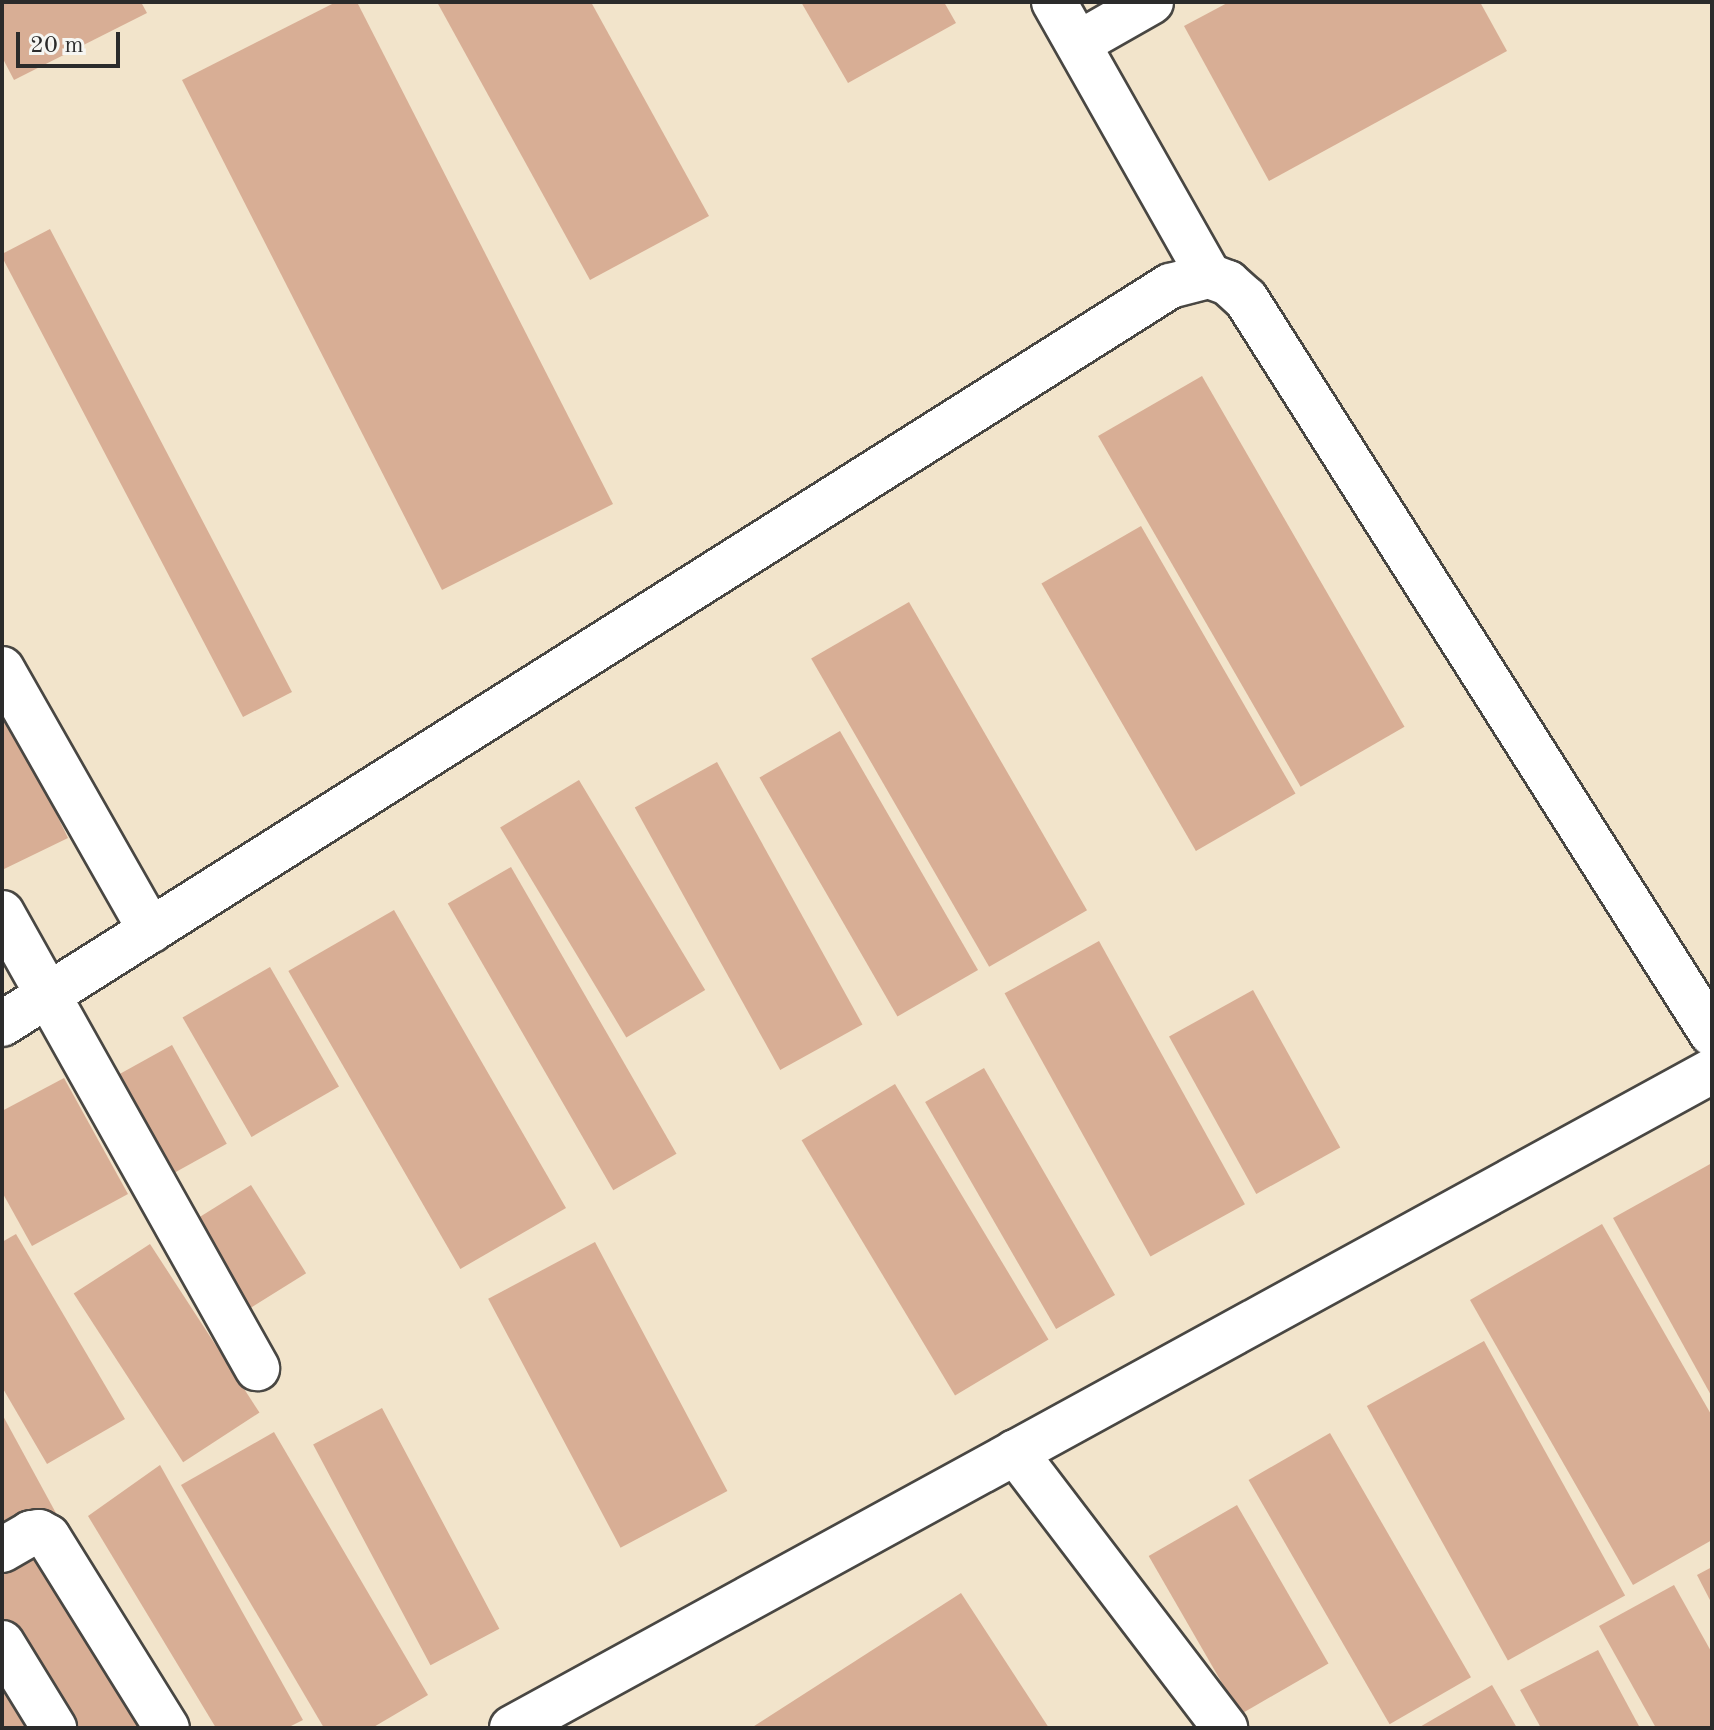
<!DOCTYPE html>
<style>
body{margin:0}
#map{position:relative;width:1714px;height:1730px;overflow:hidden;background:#f2e4cb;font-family:"Old Standard TT",serif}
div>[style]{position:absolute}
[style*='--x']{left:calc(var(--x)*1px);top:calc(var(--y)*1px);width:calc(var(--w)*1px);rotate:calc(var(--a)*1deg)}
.building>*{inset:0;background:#d8ae95;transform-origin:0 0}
.roads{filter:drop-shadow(2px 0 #494743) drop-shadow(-2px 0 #494743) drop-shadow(0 2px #494743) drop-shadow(0 -2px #494743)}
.minor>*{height:44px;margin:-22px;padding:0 22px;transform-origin:22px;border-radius:22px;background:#fff}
span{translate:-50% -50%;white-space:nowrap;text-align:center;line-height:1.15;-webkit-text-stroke:6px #f6f6f2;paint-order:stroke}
.frame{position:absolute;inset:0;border:4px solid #2b2b2b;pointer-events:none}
.scale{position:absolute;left:16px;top:32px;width:104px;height:36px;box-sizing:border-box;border:4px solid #2b2b2b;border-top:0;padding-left:10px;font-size:24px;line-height:28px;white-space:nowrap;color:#2b2b2b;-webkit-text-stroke:6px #f6f6f2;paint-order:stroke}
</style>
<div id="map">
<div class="building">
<i style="clip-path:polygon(2px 2px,141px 2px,147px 13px,14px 80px,2px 57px)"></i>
<i style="clip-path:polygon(336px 2px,357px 2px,613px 504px,442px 590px,182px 80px)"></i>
<i style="clip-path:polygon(437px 2px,591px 2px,709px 216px,590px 280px)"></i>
<i style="clip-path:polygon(801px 2px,944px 2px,956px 23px,848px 83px)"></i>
<i style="clip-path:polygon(1229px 2px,1480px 2px,1507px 51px,1269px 181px,1184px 26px)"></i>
<i style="clip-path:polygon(50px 229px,292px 692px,243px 717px,2px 257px,2px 254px)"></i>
<i style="left:1202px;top:376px;width:405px;height:120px;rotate:60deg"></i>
<i style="left:1141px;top:526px;width:309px;height:115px;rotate:60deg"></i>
<i style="left:909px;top:602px;width:356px;height:113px;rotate:60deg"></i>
<i style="clip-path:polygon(2px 702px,68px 838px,2px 870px)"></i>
<i style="left:840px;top:731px;width:276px;height:93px;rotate:60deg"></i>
<i style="left:717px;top:762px;width:300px;height:94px;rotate:61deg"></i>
<i style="left:579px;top:780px;width:245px;height:92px;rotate:59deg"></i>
<i style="left:511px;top:867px;width:331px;height:73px;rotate:60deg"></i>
<i style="left:394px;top:910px;width:344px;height:122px;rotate:60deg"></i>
<i style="left:1099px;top:941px;width:301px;height:108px;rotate:61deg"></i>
<i style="left:270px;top:967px;width:138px;height:101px;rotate:60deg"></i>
<i style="left:1253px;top:990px;width:180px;height:96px;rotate:61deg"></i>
<i style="left:172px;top:1045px;width:113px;height:81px;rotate:61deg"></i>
<i style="left:984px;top:1068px;width:262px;height:68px;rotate:60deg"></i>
<i style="clip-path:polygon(64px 1078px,128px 1194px,32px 1246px,2px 1192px,2px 1111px)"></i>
<i style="left:895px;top:1084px;width:298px;height:109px;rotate:59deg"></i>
<i style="clip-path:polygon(1712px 1163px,1712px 1397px,1613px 1218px)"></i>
<i style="left:251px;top:1185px;width:104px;height:69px;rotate:58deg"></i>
<i style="clip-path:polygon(1602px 1224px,1712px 1416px,1712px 1540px,1633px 1585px,1470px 1300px)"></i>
<i style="clip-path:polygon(16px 1234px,125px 1419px,47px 1464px,2px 1387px,2px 1242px)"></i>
<i style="left:595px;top:1242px;width:282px;height:121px;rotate:62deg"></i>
<i style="left:150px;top:1244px;width:201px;height:91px;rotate:57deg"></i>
<i style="left:1484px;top:1341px;width:291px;height:134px;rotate:61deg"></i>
<i style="left:382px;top:1408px;width:250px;height:78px;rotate:62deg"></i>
<i style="clip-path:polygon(2px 1414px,57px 1515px,2px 1545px)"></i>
<i style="clip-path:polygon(274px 1432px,428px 1695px,372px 1728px,324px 1728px,181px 1485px)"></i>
<i style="left:1330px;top:1433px;width:282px;height:94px;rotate:60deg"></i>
<i style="clip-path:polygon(160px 1465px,303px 1720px,287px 1728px,216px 1728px,88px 1516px)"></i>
<i style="left:1237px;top:1505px;width:183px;height:102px;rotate:60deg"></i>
<i style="clip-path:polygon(39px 1544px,148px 1728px,64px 1728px,2px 1624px,2px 1565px)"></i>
<i style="clip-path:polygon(1712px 1567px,1712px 1604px,1697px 1575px)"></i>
<i style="clip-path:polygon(1674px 1585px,1712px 1653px,1712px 1728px,1656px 1728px,1599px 1626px)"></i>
<i style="clip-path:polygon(961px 1593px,1049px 1728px,751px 1728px)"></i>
<i style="clip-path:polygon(1598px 1650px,1640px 1728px,1541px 1728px,1520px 1690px)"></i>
<i style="clip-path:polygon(1492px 1685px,1517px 1728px,1418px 1728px)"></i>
<i style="clip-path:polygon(2px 1686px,27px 1728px,2px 1728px)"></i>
</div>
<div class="roads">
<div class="minor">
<i style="--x:1054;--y:2;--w:315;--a:60.5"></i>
<i style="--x:1079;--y:43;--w:83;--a:-29.7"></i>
<i style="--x:2;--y:669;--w:301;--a:60.4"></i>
<i style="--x:2;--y:913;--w:522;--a:60.73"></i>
<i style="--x:2;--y:1024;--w:1382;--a:-32.29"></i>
<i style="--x:1170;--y:286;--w:40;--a:-14.4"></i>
<i style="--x:1209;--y:276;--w:20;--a:20"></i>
<i style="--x:1228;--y:283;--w:24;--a:42"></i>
<i style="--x:1246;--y:299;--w:870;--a:57.62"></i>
<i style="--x:1015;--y:1452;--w:347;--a:52.7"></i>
<i style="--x:2;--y:1550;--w:34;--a:-30"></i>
<i style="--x:31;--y:1533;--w:8;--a:-7"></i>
<i style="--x:39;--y:1532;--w:10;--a:29"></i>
<i style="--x:48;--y:1537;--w:225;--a:58.1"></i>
<i style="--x:2;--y:1643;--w:100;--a:58.5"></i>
<i style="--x:512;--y:1728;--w:1368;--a:-28.7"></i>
</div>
</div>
<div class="frame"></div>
<div class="scale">20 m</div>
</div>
